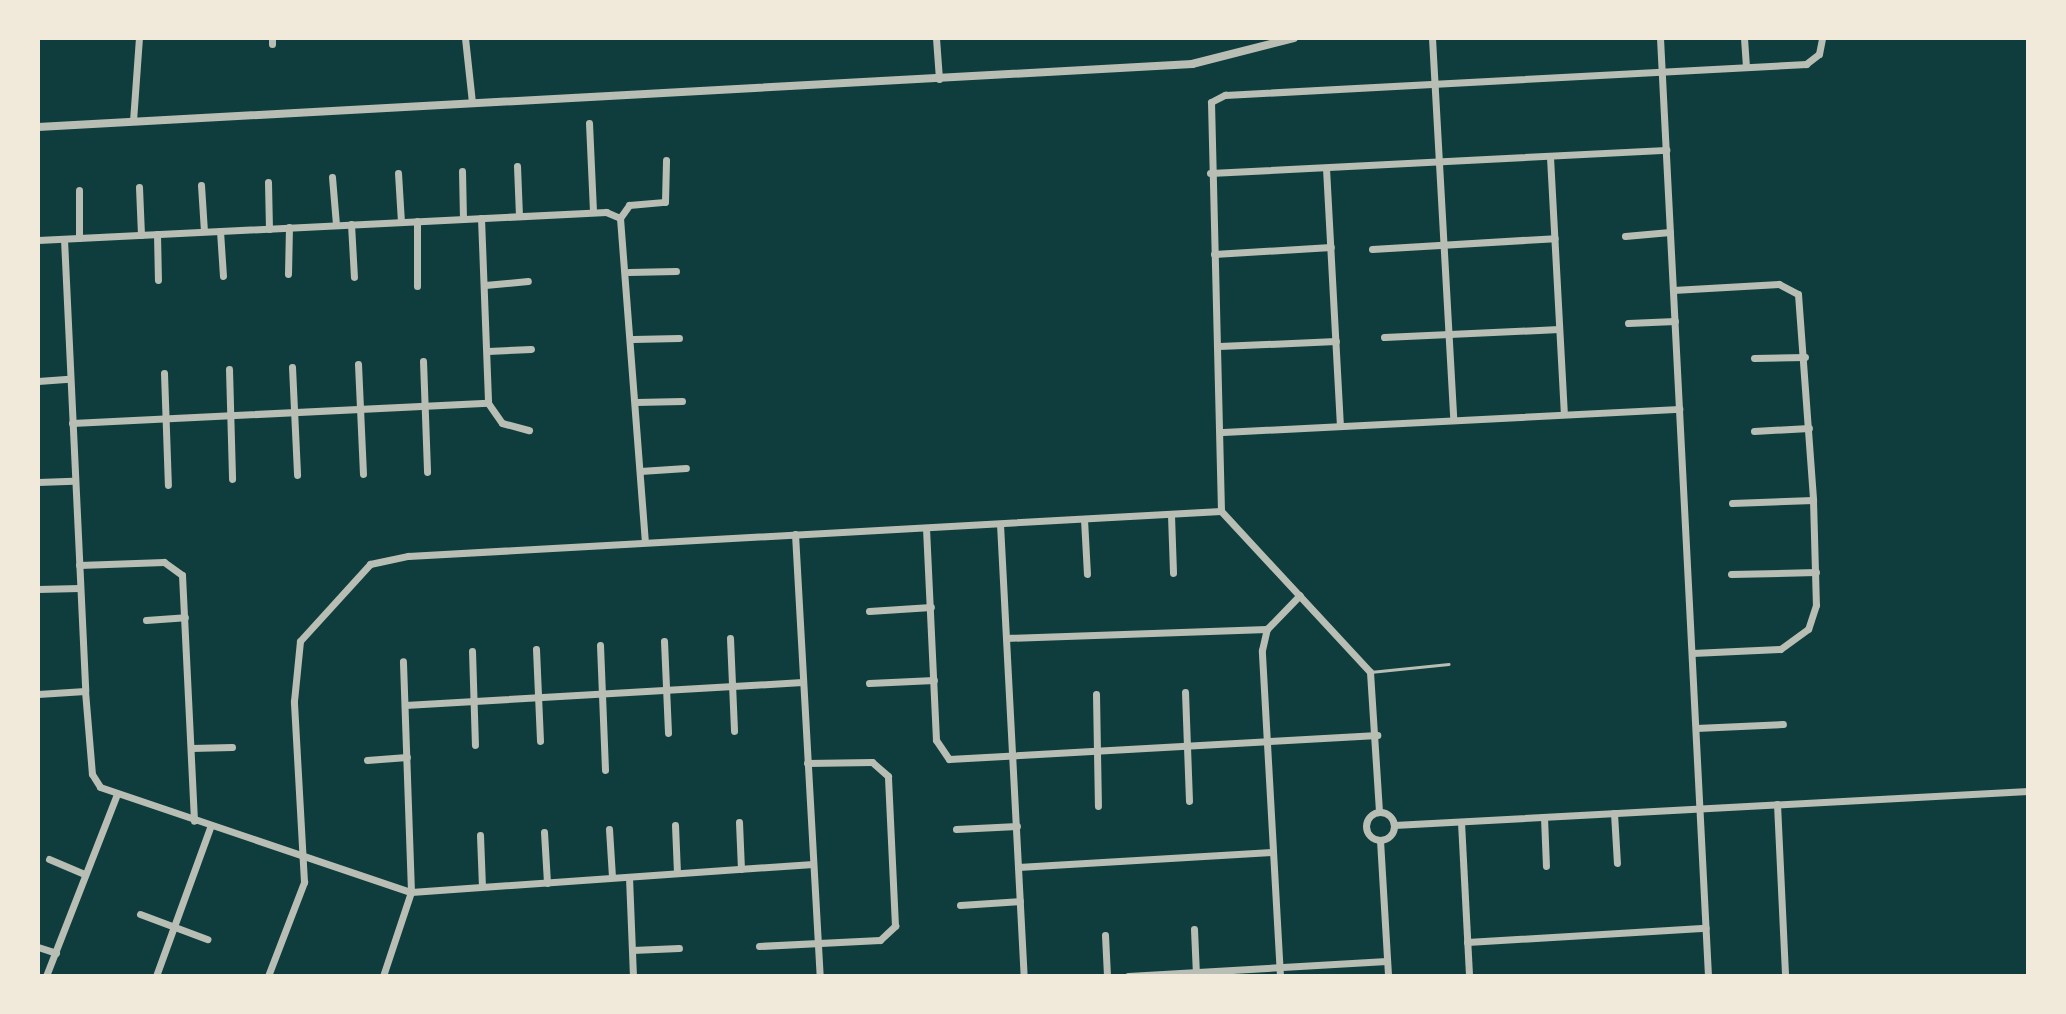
<!DOCTYPE html>
<style>
body{margin:0}
#map{position:relative;width:2066px;height:1014px;overflow:hidden;background:#0f3d3e;font-family:Quicksand,sans-serif}
div>[style]{position:absolute}
[style*='--x']{left:calc(var(--x)*1px);top:calc(var(--y)*1px);width:calc(var(--w)*1px);rotate:calc(var(--a)*1deg)}
.service>*{height:3px;margin:-1.5px;padding:0 1.5px;transform-origin:1.5px;border-radius:1.5px;background:#b8beb3}
.minor>*{height:7px;margin:-3.5px;padding:0 3.5px;transform-origin:3.5px;border-radius:3.5px;background:#b8beb3}
.minor>.ring{margin:-3.5px;padding:0;box-sizing:content-box;background:none;border:7px solid #b8beb3;border-radius:50%}
.tertiary>*{height:8px;margin:-4px;padding:0 4px;transform-origin:4px;border-radius:4px;background:#b8beb3}
span{translate:-50% -50%;white-space:nowrap;text-align:center;line-height:1.15;-webkit-text-stroke:6px #f1e9da;paint-order:stroke}
.frame{position:absolute;inset:0;border:40px solid #f1e9da;pointer-events:none}
</style>
<div id="map">
<div class="service">
<i style="--x:1370;--y:672;--w:79;--a:-5.8"></i>
</div>
<div class="minor">
<i style="--x:272;--y:38;--w:6;--a:90"></i>
<i style="--x:465;--y:38;--w:64;--a:83.8"></i>
<i style="--x:936;--y:38;--w:41;--a:85.8"></i>
<i style="--x:1432;--y:38;--w:382;--a:86.8"></i>
<i style="--x:1660;--y:38;--w:939;--a:87.07"></i>
<i style="--x:1744;--y:38;--w:27;--a:86"></i>
<i style="--x:133;--y:121;--w:83;--a:-85.9"></i>
<i style="--x:589;--y:123;--w:89;--a:87.4"></i>
<i style="--x:1550;--y:157;--w:257;--a:86.9"></i>
<i style="--x:517;--y:166;--w:50;--a:87.7"></i>
<i style="--x:1326;--y:168;--w:257;--a:86.9"></i>
<i style="--x:462;--y:171;--w:48;--a:88.8"></i>
<i style="--x:398;--y:173;--w:49;--a:86.5"></i>
<i style="--x:1210;--y:173;--w:457;--a:-2.9"></i>
<i style="--x:332;--y:177;--w:48;--a:85.2"></i>
<i style="--x:268;--y:182;--w:47;--a:88.8"></i>
<i style="--x:201;--y:185;--w:46;--a:86.3"></i>
<i style="--x:139;--y:187;--w:48;--a:87.6"></i>
<i style="--x:79;--y:190;--w:48;--a:90"></i>
<i style="--x:481;--y:218;--w:185;--a:87.8"></i>
<i style="--x:488;--y:403;--w:24;--a:55"></i>
<i style="--x:502;--y:423;--w:28;--a:15"></i>
<i style="--x:620;--y:218;--w:16;--a:-55"></i>
<i style="--x:629;--y:205;--w:36;--a:-5"></i>
<i style="--x:665;--y:202;--w:42;--a:-88.6"></i>
<i style="--x:351;--y:224;--w:53;--a:86.8"></i>
<i style="--x:220;--y:231;--w:45;--a:86.2"></i>
<i style="--x:157;--y:234;--w:46;--a:88.8"></i>
<i style="--x:1625;--y:236;--w:45;--a:-5.1"></i>
<i style="--x:64;--y:239;--w:452;--a:87.3"></i>
<i style="--x:85;--y:691;--w:83;--a:85.2"></i>
<i style="--x:92;--y:774;--w:15;--a:58"></i>
<i style="--x:100;--y:787;--w:328;--a:18.7"></i>
<i style="--x:411;--y:892;--w:403;--a:-4"></i>
<i style="--x:38;--y:240;--w:569;--a:-2.82"></i>
<i style="--x:606;--y:212;--w:15;--a:23"></i>
<i style="--x:620;--y:218;--w:324;--a:85.6"></i>
<i style="--x:1372;--y:249;--w:183;--a:-3.4"></i>
<i style="--x:1214;--y:254;--w:117;--a:-3.4"></i>
<i style="--x:629;--y:272;--w:47;--a:-1.2"></i>
<i style="--x:288;--y:274;--w:47;--a:-88.8"></i>
<i style="--x:485;--y:285;--w:43;--a:-5.3"></i>
<i style="--x:417;--y:286;--w:65;--a:-90"></i>
<i style="--x:1673;--y:290;--w:106;--a:-3.2"></i>
<i style="--x:1779;--y:284;--w:21;--a:28"></i>
<i style="--x:1798;--y:294;--w:207;--a:85.8"></i>
<i style="--x:1813;--y:500;--w:105;--a:88.4"></i>
<i style="--x:1816;--y:605;--w:25;--a:108"></i>
<i style="--x:1808;--y:629;--w:34;--a:144"></i>
<i style="--x:1780;--y:649;--w:88;--a:177.4"></i>
<i style="--x:1628;--y:323;--w:47;--a:-2.4"></i>
<i style="--x:1384;--y:337;--w:175;--a:-2.6"></i>
<i style="--x:633;--y:339;--w:46;--a:-1.2"></i>
<i style="--x:1219;--y:346;--w:117;--a:-2.4"></i>
<i style="--x:488;--y:351;--w:43;--a:-2.7"></i>
<i style="--x:1754;--y:358;--w:51;--a:-1.1"></i>
<i style="--x:423;--y:361;--w:111;--a:87.9"></i>
<i style="--x:358;--y:364;--w:110;--a:87.4"></i>
<i style="--x:292;--y:367;--w:108;--a:87.3"></i>
<i style="--x:229;--y:369;--w:110;--a:88.4"></i>
<i style="--x:164;--y:373;--w:112;--a:88"></i>
<i style="--x:38;--y:381;--w:31;--a:-4"></i>
<i style="--x:636;--y:402;--w:46;--a:-1.2"></i>
<i style="--x:72;--y:423;--w:416;--a:-2.8"></i>
<i style="--x:1754;--y:431;--w:55;--a:-3.1"></i>
<i style="--x:1223;--y:432;--w:457;--a:-2.9"></i>
<i style="--x:640;--y:471;--w:46;--a:-3.7"></i>
<i style="--x:38;--y:482;--w:35;--a:-2"></i>
<i style="--x:1732;--y:503;--w:81;--a:-2.1"></i>
<i style="--x:1221;--y:511;--w:409;--a:-91.4"></i>
<i style="--x:1211;--y:102;--w:16;--a:-27"></i>
<i style="--x:1225;--y:95;--w:582;--a:-3.05"></i>
<i style="--x:1806;--y:64;--w:16;--a:-38"></i>
<i style="--x:1819;--y:54;--w:16;--a:-79"></i>
<i style="--x:1221;--y:511;--w:219;--a:47.2"></i>
<i style="--x:1370;--y:672;--w:140;--a:86.3"></i>
<i style="--x:1171;--y:515;--w:58;--a:88"></i>
<i style="--x:1084;--y:519;--w:55;--a:86.9"></i>
<i style="--x:1000;--y:524;--w:453;--a:87"></i>
<i style="--x:926;--y:528;--w:212;--a:87.3"></i>
<i style="--x:936;--y:740;--w:23;--a:56"></i>
<i style="--x:949;--y:759;--w:429;--a:-3.2"></i>
<i style="--x:795;--y:534;--w:443;--a:86.8"></i>
<i style="--x:79;--y:565;--w:85;--a:-2"></i>
<i style="--x:164;--y:562;--w:22;--a:36"></i>
<i style="--x:182;--y:575;--w:246;--a:87.2"></i>
<i style="--x:1731;--y:574;--w:85;--a:-1.3"></i>
<i style="--x:38;--y:589;--w:41;--a:-1.4"></i>
<i style="--x:869;--y:611;--w:62;--a:-3.7"></i>
<i style="--x:146;--y:620;--w:39;--a:-4"></i>
<i style="--x:730;--y:638;--w:93;--a:87.5"></i>
<i style="--x:1006;--y:638;--w:261;--a:-2"></i>
<i style="--x:664;--y:641;--w:92;--a:87.5"></i>
<i style="--x:600;--y:645;--w:125;--a:87.7"></i>
<i style="--x:536;--y:649;--w:92;--a:87.5"></i>
<i style="--x:472;--y:651;--w:94;--a:88.2"></i>
<i style="--x:869;--y:683;--w:65;--a:-2.6"></i>
<i style="--x:1185;--y:692;--w:109;--a:87.9"></i>
<i style="--x:38;--y:694;--w:47;--a:-3.7"></i>
<i style="--x:1096;--y:694;--w:112;--a:89"></i>
<i style="--x:405;--y:705;--w:398;--a:-3.3"></i>
<i style="--x:1696;--y:728;--w:87;--a:-2.6"></i>
<i style="--x:191;--y:748;--w:41;--a:-1.4"></i>
<i style="--x:367;--y:760;--w:40;--a:-4.3"></i>
<i style="--x:1777;--y:804;--w:172;--a:87.3"></i>
<i class="ring" style="left:1366px;top:812px;width:21px;height:21px"></i>
<i style="--x:1614;--y:813;--w:50;--a:86.6"></i>
<i style="--x:1544;--y:817;--w:49;--a:87.7"></i>
<i style="--x:739;--y:822;--w:47;--a:87.6"></i>
<i style="--x:1461;--y:822;--w:154;--a:87"></i>
<i style="--x:675;--y:825;--w:48;--a:87.6"></i>
<i style="--x:1394;--y:825;--w:635;--a:-3.07"></i>
<i style="--x:609;--y:829;--w:48;--a:86.4"></i>
<i style="--x:956;--y:829;--w:61;--a:-2.8"></i>
<i style="--x:544;--y:832;--w:51;--a:86.6"></i>
<i style="--x:480;--y:835;--w:51;--a:87.8"></i>
<i style="--x:1380;--y:840;--w:136;--a:86.6"></i>
<i style="--x:49;--y:859;--w:39;--a:23"></i>
<i style="--x:1018;--y:867;--w:255;--a:-3.4"></i>
<i style="--x:629;--y:877;--w:99;--a:87.7"></i>
<i style="--x:960;--y:905;--w:60;--a:-3.8"></i>
<i style="--x:140;--y:914;--w:72;--a:20.5"></i>
<i style="--x:1194;--y:929;--w:45;--a:87.5"></i>
<i style="--x:1105;--y:935;--w:41;--a:87.2"></i>
<i style="--x:1467;--y:942;--w:239;--a:-3.4"></i>
<i style="--x:759;--y:946;--w:121;--a:-2.8"></i>
<i style="--x:880;--y:940;--w:21;--a:-43"></i>
<i style="--x:895;--y:926;--w:150;--a:-92.7"></i>
<i style="--x:888;--y:776;--w:21;--a:-139"></i>
<i style="--x:872;--y:762;--w:65;--a:179.1"></i>
<i style="--x:38;--y:947;--w:19;--a:18"></i>
<i style="--x:632;--y:950;--w:47;--a:-2.4"></i>
<i style="--x:46;--y:976;--w:193;--a:-68.7"></i>
<i style="--x:156;--y:976;--w:158;--a:-70"></i>
<i style="--x:268;--y:976;--w:101;--a:-69"></i>
<i style="--x:304;--y:882;--w:181;--a:-93.2"></i>
<i style="--x:294;--y:701;--w:60;--a:-84.3"></i>
<i style="--x:300;--y:641;--w:104;--a:-47.7"></i>
<i style="--x:370;--y:564;--w:39;--a:-12"></i>
<i style="--x:408;--y:556;--w:814;--a:-3.17"></i>
<i style="--x:383;--y:976;--w:89;--a:-71.6"></i>
<i style="--x:411;--y:892;--w:231;--a:-92"></i>
<i style="--x:1128;--y:976;--w:259;--a:-3.3"></i>
<i style="--x:1280;--y:976;--w:326;--a:-93.2"></i>
<i style="--x:1262;--y:650;--w:22;--a:-77"></i>
<i style="--x:1267;--y:629;--w:47;--a:-45.9"></i>
</div>
<div class="tertiary">
<i style="--x:38;--y:127;--w:1156;--a:-3.12"></i>
<i style="--x:1192;--y:64;--w:105;--a:-14.3"></i>
</div>
<div class="frame"></div>
</div>
